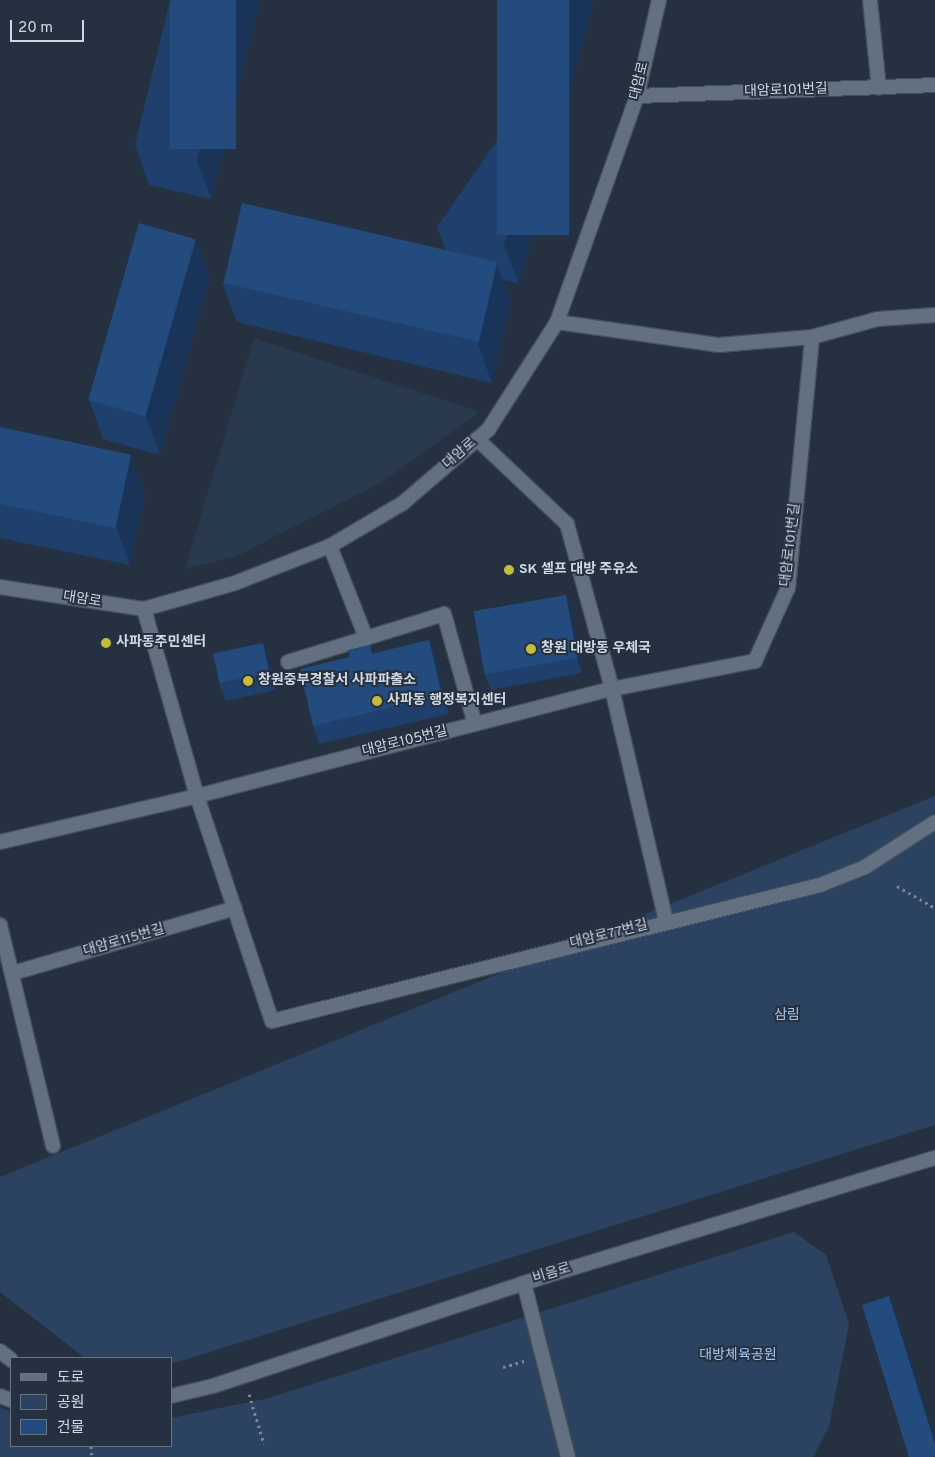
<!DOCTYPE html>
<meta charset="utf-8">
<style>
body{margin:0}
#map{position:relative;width:935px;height:1457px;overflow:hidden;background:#253140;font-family:Overpass,"Noto Sans KR",sans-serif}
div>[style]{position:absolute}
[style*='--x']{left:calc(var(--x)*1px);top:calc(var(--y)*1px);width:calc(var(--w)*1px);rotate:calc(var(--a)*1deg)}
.built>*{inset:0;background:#29394e}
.green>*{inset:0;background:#2b4260}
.path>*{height:3px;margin-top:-1.5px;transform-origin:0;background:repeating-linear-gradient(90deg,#7e8895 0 2.5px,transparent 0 6.5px)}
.roads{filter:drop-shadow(1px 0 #444e5b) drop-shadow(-1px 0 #444e5b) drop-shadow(0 1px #444e5b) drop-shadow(0 -1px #444e5b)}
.minor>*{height:14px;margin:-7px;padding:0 7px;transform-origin:7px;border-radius:7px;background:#627082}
.tertiary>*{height:14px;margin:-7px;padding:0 7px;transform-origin:7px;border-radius:7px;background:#627082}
.wall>*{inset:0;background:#1f406c}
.shaded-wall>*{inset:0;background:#193458}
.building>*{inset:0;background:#244b7d;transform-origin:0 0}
.dots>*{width:14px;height:14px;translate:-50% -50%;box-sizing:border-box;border:2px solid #253140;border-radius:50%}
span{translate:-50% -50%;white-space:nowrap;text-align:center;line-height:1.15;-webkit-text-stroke:4px #253140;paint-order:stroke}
.street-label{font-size:14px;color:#d0d8e2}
.poi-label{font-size:14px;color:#d0d8e2;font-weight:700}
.left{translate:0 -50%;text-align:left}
.park-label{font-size:14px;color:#a2c4f2}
.legend{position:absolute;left:10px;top:1357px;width:162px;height:90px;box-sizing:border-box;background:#253140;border:1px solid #697481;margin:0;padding:6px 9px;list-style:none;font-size:15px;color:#d0d8e2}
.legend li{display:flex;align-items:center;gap:10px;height:25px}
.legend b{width:25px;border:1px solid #697481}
.scale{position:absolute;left:10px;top:20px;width:74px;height:22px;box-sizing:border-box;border:2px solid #d0d8e2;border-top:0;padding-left:6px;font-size:15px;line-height:18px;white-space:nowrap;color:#d0d8e2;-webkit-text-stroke:4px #253140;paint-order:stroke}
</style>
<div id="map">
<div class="built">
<i style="clip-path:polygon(254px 338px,480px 412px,382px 482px,237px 556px,185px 569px)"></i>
</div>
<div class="green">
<i style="clip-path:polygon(935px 796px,935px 1125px,171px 1364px,171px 1358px,85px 1358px,0 1292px,0 1177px)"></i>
<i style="clip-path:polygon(794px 1232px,826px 1255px,849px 1324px,829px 1427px,813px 1457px,0 1457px,0 1407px,11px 1412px,11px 1446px,171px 1446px,171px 1418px,265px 1399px)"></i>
</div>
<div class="path">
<i style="--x:897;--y:886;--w:44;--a:30.1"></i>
<i style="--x:503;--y:1367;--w:22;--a:-16"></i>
<i style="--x:249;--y:1394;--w:52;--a:73.3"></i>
<i style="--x:91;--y:1446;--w:11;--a:85"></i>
</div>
<div class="roads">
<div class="minor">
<i style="--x:870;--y:0;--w:88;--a:84.2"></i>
<i style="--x:637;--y:96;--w:298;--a:-2.1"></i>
<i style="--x:557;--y:322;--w:164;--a:8.1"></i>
<i style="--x:719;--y:345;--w:93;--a:-4.9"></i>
<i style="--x:812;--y:337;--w:68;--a:-15.3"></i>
<i style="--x:878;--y:319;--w:57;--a:-4"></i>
<i style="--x:477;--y:439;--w:124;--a:43.4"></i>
<i style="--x:567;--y:524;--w:171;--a:74.7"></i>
<i style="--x:612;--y:689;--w:238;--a:76.9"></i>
<i style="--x:330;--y:546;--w:99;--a:68.6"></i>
<i style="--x:144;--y:609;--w:194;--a:74.2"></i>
<i style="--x:197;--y:796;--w:237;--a:71.6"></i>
<i style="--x:272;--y:1021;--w:565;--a:-13.94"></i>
<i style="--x:820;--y:885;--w:48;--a:-21.8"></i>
<i style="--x:865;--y:867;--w:83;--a:-32.7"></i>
<i style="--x:288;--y:662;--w:163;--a:-17.1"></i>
<i style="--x:444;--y:614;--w:114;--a:74.3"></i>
<i style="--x:0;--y:842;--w:202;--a:-13.1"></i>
<i style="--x:197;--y:796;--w:429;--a:-14.5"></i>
<i style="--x:612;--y:689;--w:146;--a:-11.1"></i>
<i style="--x:755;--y:661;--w:80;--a:-65.7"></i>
<i style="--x:788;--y:588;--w:252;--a:-84.5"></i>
<i style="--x:0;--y:925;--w:227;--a:76.5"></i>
<i style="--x:13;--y:973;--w:231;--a:-16.3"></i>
<i style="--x:524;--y:1283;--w:179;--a:75.8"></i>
<i style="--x:0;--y:1396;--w:12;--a:20"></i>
</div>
<div class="tertiary">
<i style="--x:0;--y:587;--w:146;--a:8.7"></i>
<i style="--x:144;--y:609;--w:95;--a:-15.9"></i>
<i style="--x:235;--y:583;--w:102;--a:-21.3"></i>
<i style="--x:330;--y:546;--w:85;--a:-30.5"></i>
<i style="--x:403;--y:503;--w:112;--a:-40.7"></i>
<i style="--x:488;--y:430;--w:128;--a:-57.4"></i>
<i style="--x:557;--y:322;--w:240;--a:-70.5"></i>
<i style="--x:637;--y:96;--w:98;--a:-77.1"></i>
<i style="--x:0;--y:1351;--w:14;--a:39"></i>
<i style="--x:171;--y:1396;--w:43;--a:-13.4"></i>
<i style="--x:213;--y:1386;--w:351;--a:-18.3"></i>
<i style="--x:546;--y:1276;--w:407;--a:-16.9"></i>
</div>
</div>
<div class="wall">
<i style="clip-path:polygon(170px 0,260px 0,211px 199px,149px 185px,135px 145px)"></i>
<i style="clip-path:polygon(594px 1px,519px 284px,503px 280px,511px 303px,492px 383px,237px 322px,222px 283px,446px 251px,437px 227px)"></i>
<i style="clip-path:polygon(196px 239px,210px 278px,160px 455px,103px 439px,89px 400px)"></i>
<i style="clip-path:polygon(0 427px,145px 494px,130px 565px,0 538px)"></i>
<i style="clip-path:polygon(566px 595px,571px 609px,582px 673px,491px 690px,485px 675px)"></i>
<i style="clip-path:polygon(429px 640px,436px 659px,449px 714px,319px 744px,313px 726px,374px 653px)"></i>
<i style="clip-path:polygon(270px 662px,276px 690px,226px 701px,219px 683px)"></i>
</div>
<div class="shaded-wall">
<i style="clip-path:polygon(236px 0,260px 0,211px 199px,197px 160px)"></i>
<i style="clip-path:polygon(569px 0,593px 0,594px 1px,519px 284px,504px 245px)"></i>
<i style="clip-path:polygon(196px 239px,210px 278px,160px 455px,146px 416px)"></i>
<i style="clip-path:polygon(497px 264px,511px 303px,492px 383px,478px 344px)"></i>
<i style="clip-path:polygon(131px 455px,145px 494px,130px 565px,116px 526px)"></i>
<i style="clip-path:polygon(566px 595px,571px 609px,582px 673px,577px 658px)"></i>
<i style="clip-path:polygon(429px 640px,436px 659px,449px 714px,442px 695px)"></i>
<i style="clip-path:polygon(263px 643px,270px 662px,276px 690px,269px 672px)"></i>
<i style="clip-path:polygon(889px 1296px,902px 1333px,935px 1438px,935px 1444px)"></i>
</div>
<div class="building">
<i style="left:170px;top:0;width:66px;height:149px"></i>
<i style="left:497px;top:0;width:72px;height:235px"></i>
<i style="left:242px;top:203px;width:262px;height:82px;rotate:13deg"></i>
<i style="left:139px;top:223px;width:59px;height:184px;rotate:16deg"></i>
<i style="left:0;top:427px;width:134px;height:75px;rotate:12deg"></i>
<i style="left:566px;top:595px;width:64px;height:94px;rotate:80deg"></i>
<i style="clip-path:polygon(429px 640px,442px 695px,313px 726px,300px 669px,350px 657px,348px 650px,370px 645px,372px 654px)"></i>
<i style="left:263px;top:643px;width:30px;height:51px;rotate:78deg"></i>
<i style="clip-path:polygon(889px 1296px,935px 1444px,935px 1456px,932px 1457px,909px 1457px,862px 1305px)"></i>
</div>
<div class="dots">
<i style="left:509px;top:570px;background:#c5bc3d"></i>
<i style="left:106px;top:643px;background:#c5bc3d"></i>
<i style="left:531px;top:649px;background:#c5bc3d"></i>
<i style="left:248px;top:681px;background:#c5bc3d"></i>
<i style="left:377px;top:701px;background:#c5bc3d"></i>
</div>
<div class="street-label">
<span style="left:640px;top:81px;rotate:-76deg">대암로</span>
<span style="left:786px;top:91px;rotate:-2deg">대암로101번길</span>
<span style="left:460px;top:454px;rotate:-41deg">대암로</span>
<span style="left:791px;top:545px;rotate:-83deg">대암로101번길</span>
<span style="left:82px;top:600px;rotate:9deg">대암로</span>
<span style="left:405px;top:742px;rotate:-14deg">대암로105번길</span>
<span style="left:609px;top:935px;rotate:-14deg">대암로77번길</span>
<span style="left:124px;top:941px;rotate:-16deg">대암로115번길</span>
<span style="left:552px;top:1274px;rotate:-17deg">비음로</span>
</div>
<div class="poi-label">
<span class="left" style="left:519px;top:570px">SK 셀프 대방 주유소</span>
<span class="left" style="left:116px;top:643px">사파동주민센터</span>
<span class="left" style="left:541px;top:649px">창원 대방동 우체국</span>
<span class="left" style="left:258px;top:681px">창원중부경찰서 사파파출소</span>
<span class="left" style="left:387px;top:701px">사파동 행정복지센터</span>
</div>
<div class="park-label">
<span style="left:787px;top:1016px">삼림</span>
<span style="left:738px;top:1356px">대방체육공원</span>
</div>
<ul class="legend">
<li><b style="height:6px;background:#627082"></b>도로</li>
<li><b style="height:14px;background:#2b4260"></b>공원</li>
<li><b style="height:14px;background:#244b7d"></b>건물</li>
</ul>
<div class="scale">20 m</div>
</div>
